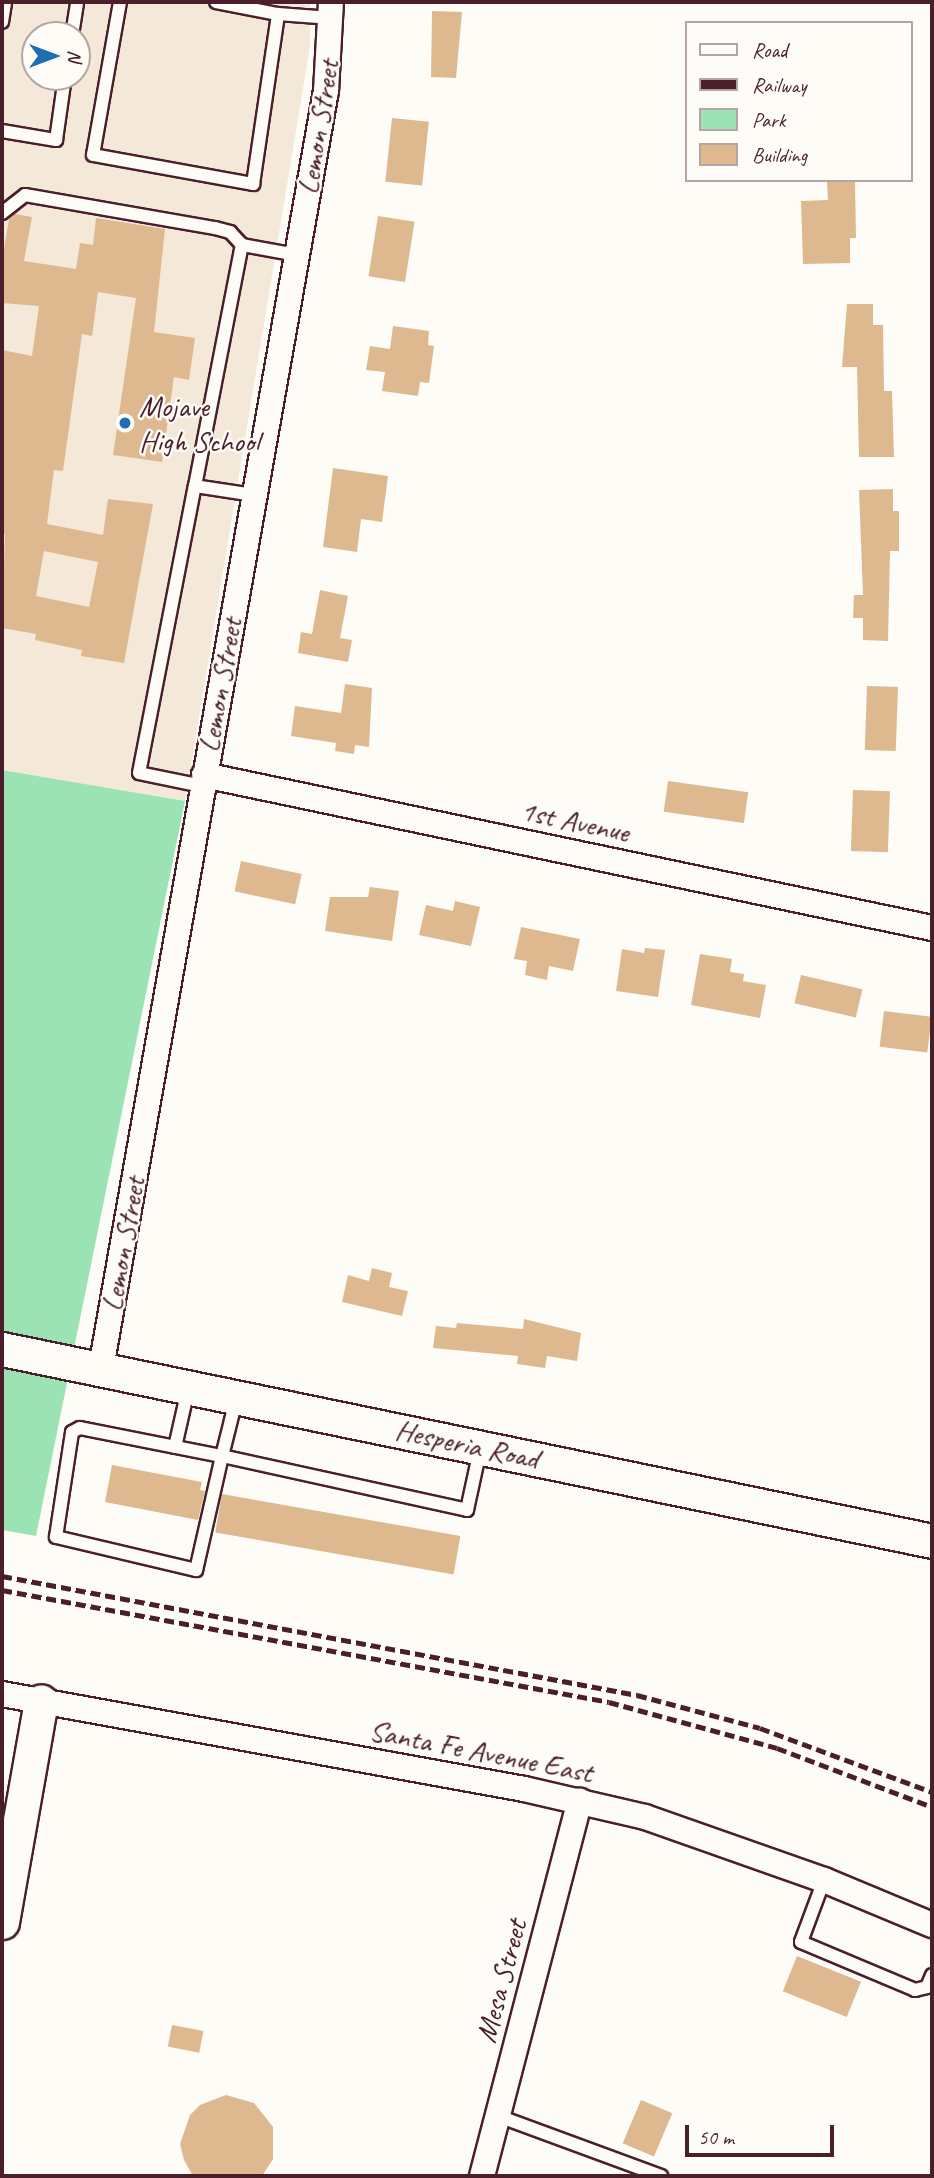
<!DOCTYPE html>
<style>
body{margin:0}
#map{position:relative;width:934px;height:2178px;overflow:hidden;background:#fdfcf7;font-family:Caveat,sans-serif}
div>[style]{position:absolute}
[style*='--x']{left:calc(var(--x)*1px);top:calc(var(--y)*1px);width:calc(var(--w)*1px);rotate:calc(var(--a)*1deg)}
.built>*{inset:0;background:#f4e8d8}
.green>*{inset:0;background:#9be3b2}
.building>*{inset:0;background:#deb990;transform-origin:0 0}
.roads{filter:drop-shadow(2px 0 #4a1f2b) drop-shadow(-2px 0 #4a1f2b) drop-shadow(0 2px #4a1f2b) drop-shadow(0 -2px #4a1f2b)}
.lane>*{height:12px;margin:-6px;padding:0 6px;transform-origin:6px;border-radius:6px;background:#fdfcf7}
.street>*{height:24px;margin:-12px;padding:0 12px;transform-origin:12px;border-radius:12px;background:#fdfcf7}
.secondary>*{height:33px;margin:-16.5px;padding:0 16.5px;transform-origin:16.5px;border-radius:16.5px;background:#fdfcf7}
.rail>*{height:5px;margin-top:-2.5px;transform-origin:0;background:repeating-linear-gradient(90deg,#4a1f2b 0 10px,transparent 0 15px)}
.dots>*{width:19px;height:19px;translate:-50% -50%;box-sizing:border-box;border:4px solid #fdfcf7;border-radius:50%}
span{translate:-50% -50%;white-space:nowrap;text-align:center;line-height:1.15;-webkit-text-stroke:5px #fdfcf7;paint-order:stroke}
.street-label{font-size:30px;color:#4a1f2b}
.poi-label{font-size:30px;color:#4a1f2b}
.left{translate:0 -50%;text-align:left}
.frame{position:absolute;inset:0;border:4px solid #4a1f2b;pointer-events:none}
.legend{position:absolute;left:685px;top:21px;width:228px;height:161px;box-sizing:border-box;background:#fdfcf7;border:2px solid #b5a4a5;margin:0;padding:9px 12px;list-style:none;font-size:21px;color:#4a1f2b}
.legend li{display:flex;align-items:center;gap:14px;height:35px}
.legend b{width:35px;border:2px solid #b5a4a5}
.north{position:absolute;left:21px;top:21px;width:70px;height:70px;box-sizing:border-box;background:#fdfcf7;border:2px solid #b5a4a5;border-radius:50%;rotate:90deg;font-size:19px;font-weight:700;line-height:28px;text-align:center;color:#4a1f2b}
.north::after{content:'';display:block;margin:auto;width:24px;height:32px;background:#1f6fb2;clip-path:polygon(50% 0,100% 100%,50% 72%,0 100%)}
.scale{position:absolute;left:685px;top:2125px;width:149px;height:32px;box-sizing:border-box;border:4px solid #4a1f2b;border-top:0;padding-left:9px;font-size:21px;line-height:24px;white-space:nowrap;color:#4a1f2b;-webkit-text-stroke:5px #fdfcf7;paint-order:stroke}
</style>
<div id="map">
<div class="built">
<i style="clip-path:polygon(evenodd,2px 2px,310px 2px,310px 46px,185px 801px,2px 770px,2px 2px,35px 35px,77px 35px,77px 77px,35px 77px,35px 35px)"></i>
</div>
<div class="green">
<i style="clip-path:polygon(2px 770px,185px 801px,36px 1536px,2px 1530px)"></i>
</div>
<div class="building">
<i style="clip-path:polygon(432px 11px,462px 12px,456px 78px,431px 77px)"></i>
<i style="left:392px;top:118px;width:37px;height:64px;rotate:6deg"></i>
<i style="clip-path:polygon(827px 182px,855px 182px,856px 238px,850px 238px,850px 263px,803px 264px,801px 201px,828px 200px)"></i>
<i style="clip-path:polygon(evenodd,15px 214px,32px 217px,24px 261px,76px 269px,80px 243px,93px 245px,96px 218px,165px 229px,154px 332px,195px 338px,189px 380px,174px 377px,162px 462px,113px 455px,136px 298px,98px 292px,92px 336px,82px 334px,63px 471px,54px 470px,47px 524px,103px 535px,108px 499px,153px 504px,124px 663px,81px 656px,82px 650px,35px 640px,36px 634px,2px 628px,5px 534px,2px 534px,2px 350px,32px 356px,39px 306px,2px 303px,2px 261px,9px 219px,15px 214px,44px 551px,98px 562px,89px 607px,36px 596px,44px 551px)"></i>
<i style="left:378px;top:216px;width:37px;height:61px;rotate:9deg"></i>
<i style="clip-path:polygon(847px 304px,873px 304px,873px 325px,883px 325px,884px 391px,892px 391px,894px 457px,859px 457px,857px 367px,842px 367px)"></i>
<i style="clip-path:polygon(393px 326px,429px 331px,428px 345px,434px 346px,429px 383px,420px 382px,418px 396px,382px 391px,385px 372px,366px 370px,370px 346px,390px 349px)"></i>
<i style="clip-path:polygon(333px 468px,388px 476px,382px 522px,361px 519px,357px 552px,323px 547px)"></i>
<i style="clip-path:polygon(893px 489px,893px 511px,899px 511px,899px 551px,890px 551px,888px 641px,863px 640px,863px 618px,853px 618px,854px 595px,863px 595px,859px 490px)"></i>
<i style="clip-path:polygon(320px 590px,348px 596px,340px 638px,352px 640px,348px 662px,298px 653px,301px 632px,312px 634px)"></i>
<i style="clip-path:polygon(345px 684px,372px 688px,369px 747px,355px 745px,354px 754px,335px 751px,336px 743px,291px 736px,295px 706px,341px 713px)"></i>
<i style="left:867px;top:686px;width:31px;height:64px;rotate:2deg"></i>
<i style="left:668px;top:781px;width:81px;height:31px;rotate:8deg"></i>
<i style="left:853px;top:790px;width:37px;height:61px;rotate:2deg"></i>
<i style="left:241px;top:861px;width:62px;height:31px;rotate:12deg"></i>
<i style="clip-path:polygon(370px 887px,399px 891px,392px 941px,325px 931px,330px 897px,368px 897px)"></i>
<i style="clip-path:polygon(455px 901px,480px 907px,471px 946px,419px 935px,426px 905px,453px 911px)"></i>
<i style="clip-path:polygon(521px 927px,580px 939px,573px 971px,549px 966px,547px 980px,525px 975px,527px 961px,514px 959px)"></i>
<i style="clip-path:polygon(645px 948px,665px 950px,658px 997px,616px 991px,622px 949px,644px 953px)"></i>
<i style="clip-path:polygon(700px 954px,732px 959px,730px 972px,744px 974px,743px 981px,766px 985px,760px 1018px,691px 1005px)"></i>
<i style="left:801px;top:975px;width:63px;height:29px;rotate:13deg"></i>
<i style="left:884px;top:1011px;width:48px;height:36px;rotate:7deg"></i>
<i style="clip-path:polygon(372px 1268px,392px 1273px,389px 1287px,408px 1291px,402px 1316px,342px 1302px,348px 1275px,369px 1281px)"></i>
<i style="clip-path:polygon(524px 1319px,581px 1333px,577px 1361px,547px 1356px,545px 1368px,517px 1364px,518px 1356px,433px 1348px,436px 1326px,456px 1328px,457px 1323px,523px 1329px)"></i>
<i style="clip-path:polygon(112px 1465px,202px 1482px,200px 1490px,205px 1491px,198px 1520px,105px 1502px)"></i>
<i style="left:222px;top:1494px;width:242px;height:39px;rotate:10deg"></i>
<i style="left:797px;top:1956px;width:69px;height:38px;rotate:22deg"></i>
<i style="left:172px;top:2025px;width:32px;height:22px;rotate:11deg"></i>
<i style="clip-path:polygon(226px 2095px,254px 2103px,273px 2127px,273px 2159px,262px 2176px,193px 2176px,184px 2160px,180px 2144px,190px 2115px,200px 2105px)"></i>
<i style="left:641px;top:2100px;width:34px;height:47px;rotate:23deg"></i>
</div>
<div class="roads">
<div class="lane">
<i style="--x:120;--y:2;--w:155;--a:100"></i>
<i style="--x:93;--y:155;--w:163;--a:10.3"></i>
<i style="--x:253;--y:184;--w:172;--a:-81.6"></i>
<i style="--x:216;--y:2;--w:63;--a:11"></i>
<i style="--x:278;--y:14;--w:53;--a:4.3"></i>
<i style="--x:2;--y:22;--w:20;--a:-81"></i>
<i style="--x:72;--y:35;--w:33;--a:-81"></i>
<i style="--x:2;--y:131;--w:55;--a:9.5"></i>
<i style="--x:56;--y:140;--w:64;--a:-81.9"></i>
<i style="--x:2;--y:213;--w:29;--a:-38"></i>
<i style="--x:25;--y:195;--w:193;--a:9.9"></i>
<i style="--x:215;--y:228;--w:16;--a:15"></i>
<i style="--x:230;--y:232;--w:18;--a:47"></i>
<i style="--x:195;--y:486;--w:246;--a:-79"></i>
<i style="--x:242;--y:245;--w:56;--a:10.3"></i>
<i style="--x:202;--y:786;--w:64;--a:-168.3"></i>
<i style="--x:139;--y:773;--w:292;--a:-79"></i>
<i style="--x:195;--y:486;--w:60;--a:8.7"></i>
<i style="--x:236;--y:1400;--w:58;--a:104"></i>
<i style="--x:222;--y:1456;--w:251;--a:12.4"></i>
<i style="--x:467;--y:1510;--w:61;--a:-77.8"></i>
<i style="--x:80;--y:1428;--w:145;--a:11.2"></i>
<i style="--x:222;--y:1456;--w:117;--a:102.8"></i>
<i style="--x:196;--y:1570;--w:144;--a:-166.7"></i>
<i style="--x:56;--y:1537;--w:106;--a:-81.3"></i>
<i style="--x:72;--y:1432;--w:9;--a:-27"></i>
<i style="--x:175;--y:1447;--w:58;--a:-77.2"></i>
<i style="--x:824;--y:1880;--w:66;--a:110.4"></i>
<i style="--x:801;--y:1942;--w:124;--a:22.8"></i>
<i style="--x:915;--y:1990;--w:12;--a:-14"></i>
<i style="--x:927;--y:1987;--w:13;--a:-67"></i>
<i style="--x:498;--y:2116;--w:174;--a:20.2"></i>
</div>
<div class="street">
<i style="--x:204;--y:775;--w:744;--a:11.87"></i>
<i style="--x:101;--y:1368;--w:1297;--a:-80.01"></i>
<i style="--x:326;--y:91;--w:89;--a:-86.8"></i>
<i style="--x:2;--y:1694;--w:531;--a:10.31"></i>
<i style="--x:524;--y:1789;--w:124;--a:13"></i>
<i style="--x:645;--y:1817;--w:190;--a:19.4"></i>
<i style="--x:824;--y:1880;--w:117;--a:22.6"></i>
<i style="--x:482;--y:2176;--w:388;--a:-75.4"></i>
</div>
<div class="secondary">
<i style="--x:2;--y:1349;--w:950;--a:11.66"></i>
<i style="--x:2;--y:1922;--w:224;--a:-80"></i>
</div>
</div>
<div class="rail">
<i style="--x:2;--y:1576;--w:646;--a:10.61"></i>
<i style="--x:637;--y:1695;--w:127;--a:15"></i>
<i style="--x:760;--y:1728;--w:184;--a:20.4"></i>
<i style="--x:2;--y:1590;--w:617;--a:10.45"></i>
<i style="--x:609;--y:1702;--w:174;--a:15.3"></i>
<i style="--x:777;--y:1748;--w:166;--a:20.8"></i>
</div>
<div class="dots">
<i style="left:125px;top:423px;background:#1f6fb2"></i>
</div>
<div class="street-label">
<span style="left:318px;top:127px;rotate:-81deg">Lemon Street</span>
<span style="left:220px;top:685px;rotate:-80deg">Lemon Street</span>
<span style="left:575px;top:821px;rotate:12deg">1st Avenue</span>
<span style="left:123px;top:1244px;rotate:-80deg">Lemon Street</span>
<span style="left:467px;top:1444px;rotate:12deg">Hesperia Road</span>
<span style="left:481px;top:1751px;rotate:11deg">Santa Fe Avenue East</span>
<span style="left:501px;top:1981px;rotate:-75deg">Mesa Street</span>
</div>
<div class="poi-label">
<span class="left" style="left:139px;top:423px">Mojave<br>High School</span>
</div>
<div class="frame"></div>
<ul class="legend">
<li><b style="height:9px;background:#fdfcf7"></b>Road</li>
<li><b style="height:9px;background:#4a1f2b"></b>Railway</li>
<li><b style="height:19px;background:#9be3b2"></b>Park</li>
<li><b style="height:19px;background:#deb990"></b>Building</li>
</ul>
<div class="north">N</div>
<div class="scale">50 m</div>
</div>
